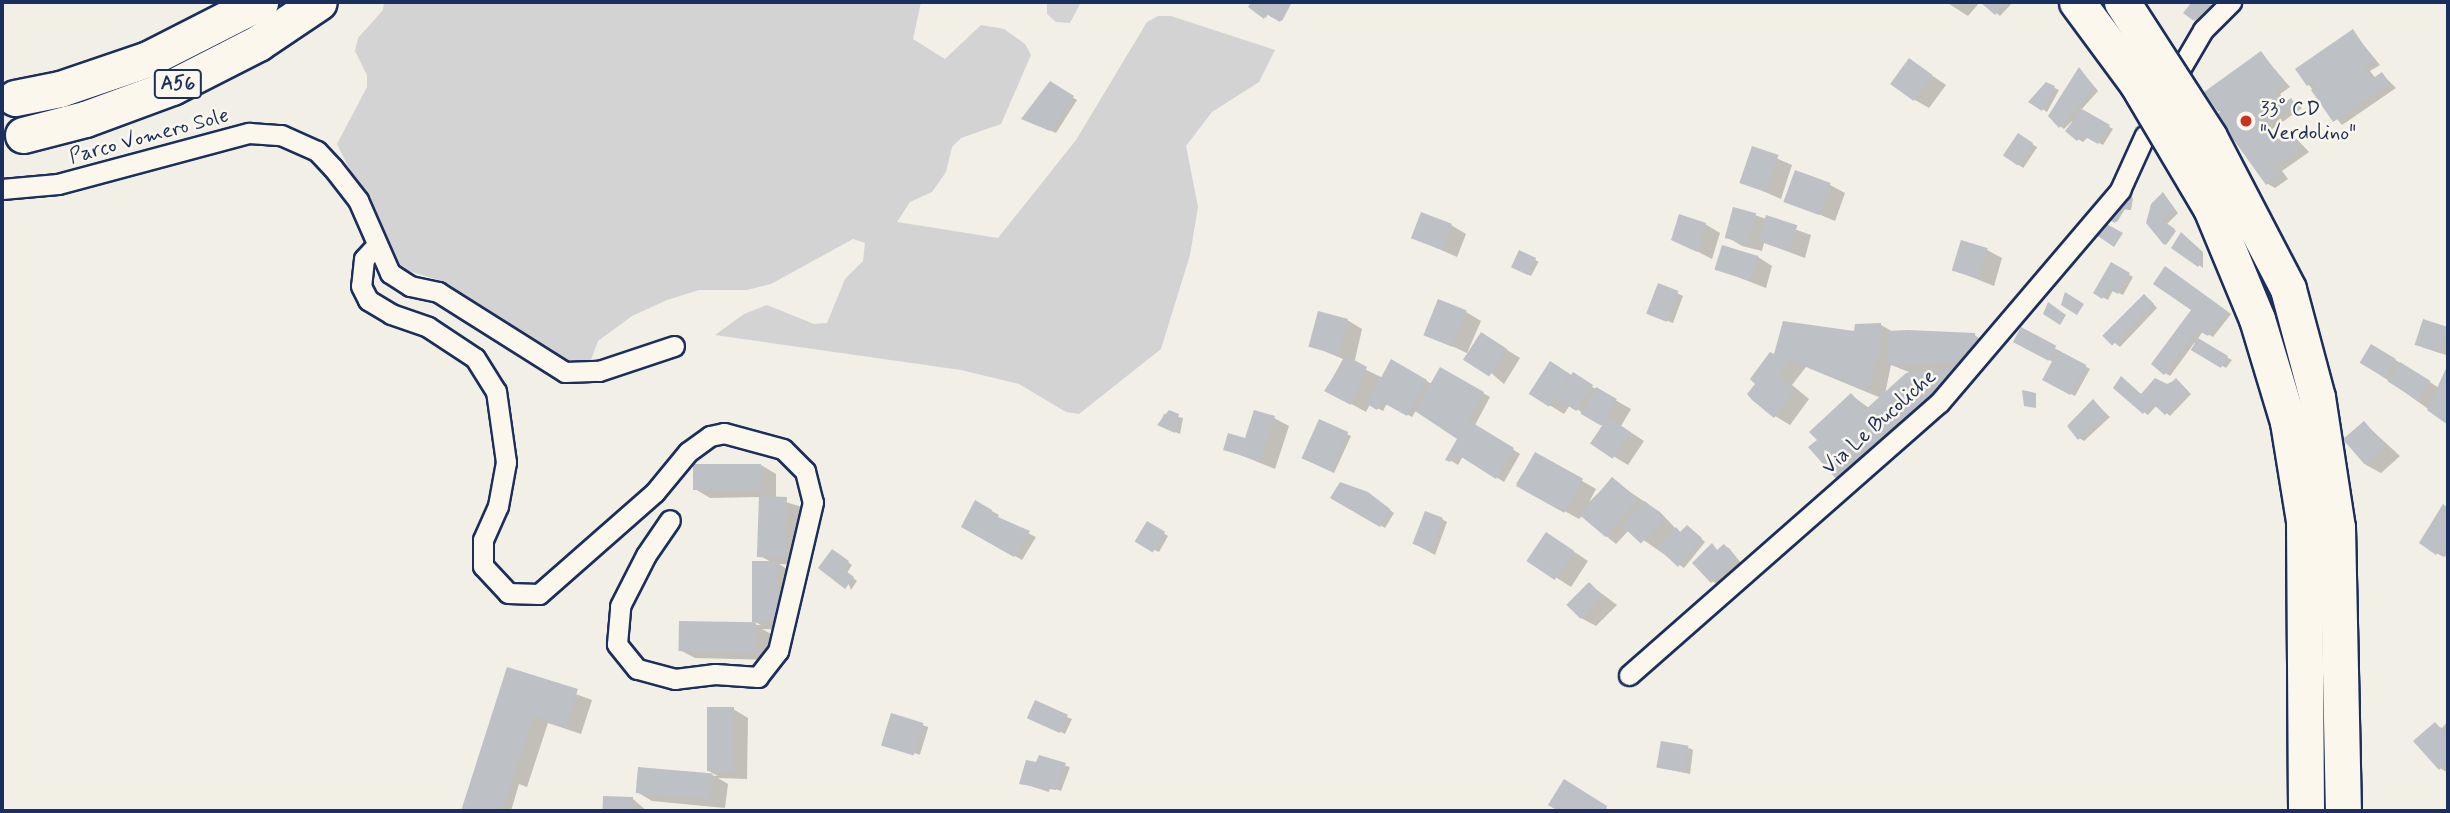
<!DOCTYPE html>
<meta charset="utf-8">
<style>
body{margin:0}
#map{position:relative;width:2450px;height:813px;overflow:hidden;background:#f2efe6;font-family:Mynerve,sans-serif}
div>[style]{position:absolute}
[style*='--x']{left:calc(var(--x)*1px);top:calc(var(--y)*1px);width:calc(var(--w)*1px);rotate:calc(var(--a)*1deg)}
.green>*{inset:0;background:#d2d3d2}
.shadow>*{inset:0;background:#0003;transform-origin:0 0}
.building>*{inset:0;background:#bdc0c4;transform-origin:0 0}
.roads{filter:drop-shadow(2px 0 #1b2f5e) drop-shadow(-2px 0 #1b2f5e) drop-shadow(0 2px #1b2f5e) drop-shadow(0 -2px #1b2f5e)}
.street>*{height:19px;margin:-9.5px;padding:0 9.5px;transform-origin:9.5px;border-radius:9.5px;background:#fbf7ec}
.highway>*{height:35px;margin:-17.5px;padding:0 17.5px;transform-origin:17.5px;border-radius:17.5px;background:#fbf7ec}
.bridges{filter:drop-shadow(2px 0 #1b2f5e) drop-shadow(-2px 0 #1b2f5e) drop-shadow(0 2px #1b2f5e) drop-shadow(0 -2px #1b2f5e)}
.highway-bridge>*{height:35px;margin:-17.5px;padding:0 17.5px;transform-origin:17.5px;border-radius:17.5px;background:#fbf7ec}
.dots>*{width:19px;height:19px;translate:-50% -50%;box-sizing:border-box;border:4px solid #fbf7ec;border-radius:50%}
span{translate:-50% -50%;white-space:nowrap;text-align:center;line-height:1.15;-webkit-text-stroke:5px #fbf7ec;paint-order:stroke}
.shield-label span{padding:2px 5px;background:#fbf7ec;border:2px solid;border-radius:5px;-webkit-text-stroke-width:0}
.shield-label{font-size:19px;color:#1b2f5e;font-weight:700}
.poi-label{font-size:21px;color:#1b2f5e}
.left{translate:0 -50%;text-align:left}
.street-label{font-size:21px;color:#1b2f5e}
.frame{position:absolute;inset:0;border:4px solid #1b2f5e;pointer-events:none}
</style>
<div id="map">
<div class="green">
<i style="clip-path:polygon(384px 2px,921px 2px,913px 39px,945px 59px,981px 25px,1004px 29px,1025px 44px,1031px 55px,1001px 124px,961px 138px,952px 147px,946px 172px,932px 192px,910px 202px,897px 222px,998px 238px,1076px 140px,1147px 22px,1158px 16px,1171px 16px,1275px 50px,1259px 82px,1212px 112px,1186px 146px,1198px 207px,1190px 255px,1161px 349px,1079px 414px,1066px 412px,1019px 384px,961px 370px,715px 335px,744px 314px,767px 305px,814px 324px,827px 323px,845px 279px,863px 261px,865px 243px,853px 239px,771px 284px,747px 290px,699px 290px,667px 300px,632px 316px,598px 341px,588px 368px,565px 366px,445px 282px,403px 269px,392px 256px,337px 144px,367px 87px,367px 75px,355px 51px,358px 38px,383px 10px)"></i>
<i style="clip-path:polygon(1047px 2px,1081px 2px,1070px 23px,1056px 22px,1047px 14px)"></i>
</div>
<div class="shadow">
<i style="clip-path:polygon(1253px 2px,1292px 2px,1282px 21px,1268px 13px,1266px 18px,1250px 6px)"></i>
<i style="clip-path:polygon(1946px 2px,1980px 2px,1968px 16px)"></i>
<i style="clip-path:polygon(1983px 2px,2013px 2px,2000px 16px)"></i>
<i style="clip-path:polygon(2195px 2px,2214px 5px,2200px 23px,2186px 12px)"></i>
<i style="clip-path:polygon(2353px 32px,2380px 65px,2370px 71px,2376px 79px,2382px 74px,2396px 88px,2342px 125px,2308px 84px)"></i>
<i style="clip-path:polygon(2261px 53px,2290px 87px,2280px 94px,2287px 103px,2291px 100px,2302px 108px,2268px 132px,2275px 142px,2289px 131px,2309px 152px,2282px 171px,2288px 179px,2275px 188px,2268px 184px,2207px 92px)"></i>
<i style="clip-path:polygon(1909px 60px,1946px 85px,1929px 108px,1915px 100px)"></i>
<i style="clip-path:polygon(2080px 69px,2098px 91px,2081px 110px,2113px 129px,2103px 145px,2088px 137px,2083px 142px,2078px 139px,2072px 121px,2064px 129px,2060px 126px)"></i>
<i style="clip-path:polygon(1050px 84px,1077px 100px,1056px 133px,1023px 118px)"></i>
<i style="clip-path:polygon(2046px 84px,2059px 90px,2047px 112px,2031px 101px)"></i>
<i style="left:2019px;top:135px;width:22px;height:25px;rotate:34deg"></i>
<i style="clip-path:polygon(1753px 148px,1792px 165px,1781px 199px,1742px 182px)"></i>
<i style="clip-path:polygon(1830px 185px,1845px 193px,1835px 221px,1787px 201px)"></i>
<i style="clip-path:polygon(2164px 194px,2178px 213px,2166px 225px,2176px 231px,2166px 245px,2147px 223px)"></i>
<i style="clip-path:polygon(2126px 195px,2133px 198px,2131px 210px,2125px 209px,2117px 222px,2107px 217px)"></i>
<i style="clip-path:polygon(1755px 215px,1811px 235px,1805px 258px,1764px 243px,1762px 251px,1742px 246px,1727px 237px)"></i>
<i style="clip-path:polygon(1705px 224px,1720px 233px,1712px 259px,1673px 239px)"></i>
<i style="clip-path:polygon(1451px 225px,1466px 234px,1457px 257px,1414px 238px)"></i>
<i style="clip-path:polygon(2186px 237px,2203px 252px,2203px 268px,2199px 265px)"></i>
<i style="clip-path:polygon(1987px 250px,2002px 258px,1994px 286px,1954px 270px)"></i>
<i style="left:1520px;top:252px;width:21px;height:16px;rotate:28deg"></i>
<i style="clip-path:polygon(1758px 257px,1772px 266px,1766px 288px,1717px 269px)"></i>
<i style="clip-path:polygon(2111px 264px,2133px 277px,2123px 295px,2113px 290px,2108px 300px,2095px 293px)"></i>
<i style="clip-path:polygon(2170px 271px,2231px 314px,2213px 337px,2203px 331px,2197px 340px,2232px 360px,2226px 368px,2194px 349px,2195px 342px,2170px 376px,2165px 373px,2194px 310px)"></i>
<i style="clip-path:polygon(1659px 285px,1683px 296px,1673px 323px,1653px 315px)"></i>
<i style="clip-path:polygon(2149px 299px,2157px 308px,2120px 347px,2106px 336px)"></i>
<i style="clip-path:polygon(1466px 312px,1481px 321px,1467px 353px,1496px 343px,1520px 358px,1504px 384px,1469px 354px,1426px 334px)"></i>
<i style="clip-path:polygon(1347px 320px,1362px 329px,1354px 364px,1383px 378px,1392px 362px,1432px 384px,1441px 369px,1490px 397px,1475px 425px,1520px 454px,1504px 482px,1463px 456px,1458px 465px,1448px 459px,1460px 438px,1417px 409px,1412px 417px,1387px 403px,1383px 411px,1370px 404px,1366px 412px,1326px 390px,1343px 359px,1312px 346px)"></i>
<i style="clip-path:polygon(2425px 321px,2448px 329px,2446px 355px,2422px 347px)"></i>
<i style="clip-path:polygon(evenodd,1881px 325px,1895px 333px,1974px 335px,1989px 344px,1991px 356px,1981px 369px,1949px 371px,1969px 383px,1946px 398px,1855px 489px,1819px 440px,1851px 395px,1869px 408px,1881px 398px,1806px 367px,1792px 385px,1809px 399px,1790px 425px,1775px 416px,1775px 356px,1881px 325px,1891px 365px,1909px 372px,1885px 394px,1891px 365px)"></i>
<i style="clip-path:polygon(2022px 329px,2090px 369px,2075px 396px,2044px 379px,2053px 362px,2016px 341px)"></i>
<i style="clip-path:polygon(2386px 354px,2439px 388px,2448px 368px,2448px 423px,2362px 362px)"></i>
<i style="clip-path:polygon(1550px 363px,1631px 409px,1621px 426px,1644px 441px,1628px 465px,1592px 443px,1604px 426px,1570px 405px,1564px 414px,1531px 394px)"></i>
<i style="clip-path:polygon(2176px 380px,2191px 394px,2170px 416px,2157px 405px,2148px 415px,2144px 412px,2142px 395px)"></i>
<i style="clip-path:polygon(2093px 401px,2110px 417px,2084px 441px,2079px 438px)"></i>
<i style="clip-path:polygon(1164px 414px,1183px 418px,1180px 434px,1159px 425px)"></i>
<i style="clip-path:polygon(1274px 418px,1289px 426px,1275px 469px,1225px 449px,1246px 440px)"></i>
<i style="clip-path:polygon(1320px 421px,1351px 436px,1334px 473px,1307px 460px)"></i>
<i style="clip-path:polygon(2364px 423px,2400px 456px,2381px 473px,2366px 465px,2345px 440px)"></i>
<i style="clip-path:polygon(1535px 454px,1596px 489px,1589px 502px,1612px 480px,1660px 512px,1677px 530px,1682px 533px,1688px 527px,1705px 542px,1684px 568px,1629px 530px,1616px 544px,1582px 516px,1579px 519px,1516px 484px)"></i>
<i style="clip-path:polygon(761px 465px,776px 474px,776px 499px,802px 507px,801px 565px,779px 564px,792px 572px,790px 630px,762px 629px,771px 634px,770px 660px,695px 658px,680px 650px,681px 623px,761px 625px,753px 621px,773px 563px,760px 556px,761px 497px,710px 498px,695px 489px)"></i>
<i style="clip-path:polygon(1333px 497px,1373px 497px,1394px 513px,1385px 528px)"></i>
<i style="clip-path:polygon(975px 502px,999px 515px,997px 519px,1036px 537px,1022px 560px,964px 526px)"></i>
<i style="clip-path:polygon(2443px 506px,2448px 509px,2448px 554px,2444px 557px,2436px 553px)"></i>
<i style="clip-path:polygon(1442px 519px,1447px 522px,1435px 555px,1415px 544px)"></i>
<i style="clip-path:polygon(1148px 523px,1168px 536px,1159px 552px,1138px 542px)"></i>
<i style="clip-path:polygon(1561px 543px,1588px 561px,1571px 587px,1529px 560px)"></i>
<i style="clip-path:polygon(1712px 546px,1718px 551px,1724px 546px,1729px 548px,1741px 563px,1717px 584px,1712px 581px)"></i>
<i style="clip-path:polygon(837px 554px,852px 565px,847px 573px,857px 581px,851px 590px)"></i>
<i style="clip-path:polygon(1589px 584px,1617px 605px,1596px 626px,1581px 618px)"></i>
<i style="clip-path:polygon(508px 669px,592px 700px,581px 734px,548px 723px,527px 787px,519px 784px,511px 811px,463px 811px)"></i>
<i style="clip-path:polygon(733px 709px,748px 718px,747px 779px,718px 778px,728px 784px,725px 808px,652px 801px,637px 792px,639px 769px,718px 776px,707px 770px)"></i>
<i style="left:892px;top:716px;width:38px;height:29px;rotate:17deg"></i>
<i style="clip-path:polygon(1067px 717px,1072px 719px,1065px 734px,1034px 719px)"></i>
<i style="clip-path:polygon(2448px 721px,2448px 773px,2440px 768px,2436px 725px,2442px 728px)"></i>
<i style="clip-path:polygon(1689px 748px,1693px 750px,1690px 774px,1658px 767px)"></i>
<i style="clip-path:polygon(1040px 758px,1070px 767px,1061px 791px,1050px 787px,1049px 792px,1021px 783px)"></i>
<i style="clip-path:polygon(605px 798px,633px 799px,647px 811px,605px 811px)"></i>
</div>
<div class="building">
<i style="clip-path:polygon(1251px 2px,1288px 2px,1290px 4px,1280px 22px,1266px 14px,1264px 19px,1248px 7px)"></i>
<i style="clip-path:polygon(1980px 2px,2006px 2px,1995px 15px)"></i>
<i style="clip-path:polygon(2192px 2px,2210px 2px,2194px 21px,2183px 13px)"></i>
<i style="clip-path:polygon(2353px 29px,2373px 60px,2364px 66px,2372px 79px,2382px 72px,2390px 84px,2333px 122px,2311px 90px,2317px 86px,2314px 81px,2307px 86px,2295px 69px)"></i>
<i style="clip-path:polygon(2261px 51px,2284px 83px,2274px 89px,2284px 103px,2291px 98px,2295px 104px,2262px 128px,2272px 142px,2289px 129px,2302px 148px,2276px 166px,2282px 174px,2266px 185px,2216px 115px,2227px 106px,2218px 112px,2204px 92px)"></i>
<i style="left:1909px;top:58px;width:29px;height:32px;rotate:36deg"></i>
<i style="clip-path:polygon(2079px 67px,2094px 88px,2059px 128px,2048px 116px)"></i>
<i style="clip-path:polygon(1050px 81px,1074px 96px,1050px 131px,1021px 119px)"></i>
<i style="clip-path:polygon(2046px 82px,2055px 86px,2042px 111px,2028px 102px)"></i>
<i style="clip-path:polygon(2082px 109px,2110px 125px,2098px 144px,2082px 135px,2077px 141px,2065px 131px)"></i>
<i style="left:2018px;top:133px;width:18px;height:27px;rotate:34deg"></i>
<i style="left:1752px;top:146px;width:28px;height:39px;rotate:19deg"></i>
<i style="left:1795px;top:170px;width:38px;height:34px;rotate:20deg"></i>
<i style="clip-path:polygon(2163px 192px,2174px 210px,2162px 220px,2175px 229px,2164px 245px,2146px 223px,2151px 204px)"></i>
<i style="clip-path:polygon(2126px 193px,2132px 195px,2130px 210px,2123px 209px,2115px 223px,2104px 217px)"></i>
<i style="left:1733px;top:207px;width:24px;height:32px;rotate:15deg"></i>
<i style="left:1421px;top:212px;width:33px;height:28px;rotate:21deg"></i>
<i style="clip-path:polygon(1679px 214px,1706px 223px,1697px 252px,1671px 240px)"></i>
<i style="left:1766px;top:215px;width:33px;height:27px;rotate:18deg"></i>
<i style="clip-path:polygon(2103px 222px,2123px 233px,2114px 247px,2095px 234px)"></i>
<i style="clip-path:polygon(2181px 232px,2198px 248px,2203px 261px,2198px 267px,2171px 248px)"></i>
<i style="left:1961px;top:240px;width:28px;height:32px;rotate:17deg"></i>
<i style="left:1722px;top:245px;width:38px;height:26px;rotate:17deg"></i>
<i style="left:1519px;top:250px;width:19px;height:19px;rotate:25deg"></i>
<i style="clip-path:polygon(2111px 262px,2130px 273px,2118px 294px,2108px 289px,2102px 299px,2093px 293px)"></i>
<i style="clip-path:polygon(2165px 266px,2227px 311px,2208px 336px,2197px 330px,2164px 375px,2151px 364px,2191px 310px,2153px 284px)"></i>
<i style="left:1658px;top:283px;width:22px;height:33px;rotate:21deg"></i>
<i style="clip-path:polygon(2065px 292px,2084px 304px,2077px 315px,2061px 305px)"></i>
<i style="left:2144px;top:294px;width:14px;height:59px;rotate:45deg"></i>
<i style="left:1438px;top:299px;width:31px;height:39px;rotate:22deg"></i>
<i style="clip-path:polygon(2048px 302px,2066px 315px,2060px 325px,2043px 314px)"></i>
<i style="left:1318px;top:311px;width:31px;height:37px;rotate:15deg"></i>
<i style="left:2423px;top:319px;width:26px;height:27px;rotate:18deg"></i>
<i style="clip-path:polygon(1783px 321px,1854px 331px,1855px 324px,1881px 323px,1880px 357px,1876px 357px,1869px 392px,1790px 360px,1778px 375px,1795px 390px,1774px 418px,1752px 400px,1747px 394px,1755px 384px,1750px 379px,1770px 352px,1774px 354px)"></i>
<i style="left:2021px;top:327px;width:40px;height:17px;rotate:28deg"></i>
<i style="clip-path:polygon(1907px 330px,1975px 333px,1976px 347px,1966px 362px,1888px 365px,1888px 331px)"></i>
<i style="left:1481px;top:332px;width:31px;height:33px;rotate:33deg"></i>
<i style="left:2198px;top:338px;width:35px;height:14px;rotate:31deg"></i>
<i style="left:2371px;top:344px;width:29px;height:22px;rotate:31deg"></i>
<i style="left:2058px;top:350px;width:32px;height:34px;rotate:28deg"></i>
<i style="clip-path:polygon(1347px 356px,1367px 367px,1351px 405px,1324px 391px)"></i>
<i style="clip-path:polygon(1391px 359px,1427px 380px,1407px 416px,1382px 402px,1377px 410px,1367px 404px)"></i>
<i style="left:1550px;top:361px;width:24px;height:39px;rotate:33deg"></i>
<i style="left:2400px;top:362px;width:36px;height:23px;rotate:32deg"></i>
<i style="clip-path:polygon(2448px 364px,2448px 425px,2427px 410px)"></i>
<i style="clip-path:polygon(1440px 367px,1484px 392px,1468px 420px,1514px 448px,1496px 479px,1455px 453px,1450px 462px,1445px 460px,1457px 439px,1415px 411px)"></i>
<i style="clip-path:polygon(1953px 368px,1954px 379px,1932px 389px,1935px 392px,1913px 417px,1889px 438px,1885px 433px,1839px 482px,1808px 447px,1817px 440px,1809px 432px,1851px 393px,1865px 410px,1906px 373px)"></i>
<i style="left:1573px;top:372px;width:24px;height:31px;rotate:33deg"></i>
<i style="clip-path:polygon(2121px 376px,2141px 394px,2155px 378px,2169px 385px,2176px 378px,2188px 391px,2165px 415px,2152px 403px,2143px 414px,2113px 388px)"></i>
<i style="left:1596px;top:387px;width:24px;height:31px;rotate:30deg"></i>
<i style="clip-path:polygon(2022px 390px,2036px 393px,2036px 408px,2024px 406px)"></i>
<i style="clip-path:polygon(2093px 399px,2106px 414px,2078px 440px,2067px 426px)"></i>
<i style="clip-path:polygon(1169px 410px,1179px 414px,1175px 433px,1157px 425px)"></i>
<i style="clip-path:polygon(1254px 410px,1275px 416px,1260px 461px,1223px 450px,1228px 433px,1245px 438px)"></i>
<i style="left:1608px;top:417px;width:27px;height:32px;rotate:34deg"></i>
<i style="left:1319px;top:419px;width:32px;height:43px;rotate:24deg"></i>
<i style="left:2364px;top:421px;width:33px;height:28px;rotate:49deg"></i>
<i style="left:1535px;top:452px;width:55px;height:39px;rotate:29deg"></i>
<i style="left:693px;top:464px;width:68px;height:26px"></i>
<i style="left:1612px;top:477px;width:34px;height:50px;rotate:40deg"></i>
<i style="clip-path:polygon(1340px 482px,1368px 492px,1390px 509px,1380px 527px,1330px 498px)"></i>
<i style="left:759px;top:496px;width:28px;height:61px;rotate:2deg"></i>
<i style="clip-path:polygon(975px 500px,992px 510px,991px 514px,1030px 531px,1014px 557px,961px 527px)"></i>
<i style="left:1645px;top:501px;width:26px;height:34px;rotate:43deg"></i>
<i style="clip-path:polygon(2443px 504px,2448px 508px,2448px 556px,2439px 550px,2436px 555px,2419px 543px)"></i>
<i style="left:1425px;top:511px;width:19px;height:35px;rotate:21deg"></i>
<i style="left:1147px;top:521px;width:21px;height:24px;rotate:31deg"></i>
<i style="clip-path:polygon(1687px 525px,1702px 538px,1678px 567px,1658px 548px,1676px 527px,1680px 532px)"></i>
<i style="left:1546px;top:532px;width:34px;height:35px;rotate:34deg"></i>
<i style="clip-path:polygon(1712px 543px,1717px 550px,1724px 544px,1737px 560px,1711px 583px,1692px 563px)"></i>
<i style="clip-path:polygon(832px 549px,849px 561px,843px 569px,854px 577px,845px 589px,818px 568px)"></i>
<i style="left:752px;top:561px;width:25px;height:61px"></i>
<i style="left:1589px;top:582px;width:20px;height:32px;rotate:45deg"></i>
<i style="left:679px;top:621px;width:77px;height:30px;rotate:1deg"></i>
<i style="clip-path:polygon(507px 667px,578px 689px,566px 727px,533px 716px,502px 811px,461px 811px)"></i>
<i style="left:1035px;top:700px;width:36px;height:20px;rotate:24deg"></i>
<i style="left:707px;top:707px;width:27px;height:64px"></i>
<i style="left:891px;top:713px;width:34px;height:34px;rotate:17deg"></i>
<i style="clip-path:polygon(2435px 722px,2448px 737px,2448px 761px,2439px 770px,2413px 741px)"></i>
<i style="left:1661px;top:741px;width:28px;height:27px;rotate:10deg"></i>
<i style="clip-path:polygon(1039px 755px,1066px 763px,1056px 790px,1019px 784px,1026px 760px,1036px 762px)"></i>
<i style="left:638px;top:767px;width:75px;height:26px;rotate:5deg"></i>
<i style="clip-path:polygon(1564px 779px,1607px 806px,1606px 811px,1558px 811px,1548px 805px)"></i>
<i style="left:603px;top:796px;width:30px;height:15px;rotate:2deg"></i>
</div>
<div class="roads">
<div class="street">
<i style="--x:2182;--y:66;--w:42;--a:-59.7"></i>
<i style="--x:2203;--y:30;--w:40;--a:-45"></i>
<i style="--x:2;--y:189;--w:56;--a:-5.1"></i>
<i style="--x:58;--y:184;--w:198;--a:-15"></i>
<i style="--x:249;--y:133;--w:32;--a:4"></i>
<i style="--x:281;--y:135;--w:39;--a:24"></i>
<i style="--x:317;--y:151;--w:23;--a:47"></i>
<i style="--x:333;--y:168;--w:41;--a:52"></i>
<i style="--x:358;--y:200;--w:80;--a:66.3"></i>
<i style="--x:390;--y:273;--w:24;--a:33"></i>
<i style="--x:410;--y:286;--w:29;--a:12"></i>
<i style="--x:438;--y:292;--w:150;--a:32.2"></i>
<i style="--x:565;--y:372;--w:34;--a:-2"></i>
<i style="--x:599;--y:371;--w:79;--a:-18.4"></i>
<i style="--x:375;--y:247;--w:16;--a:133"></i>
<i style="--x:364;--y:259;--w:27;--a:96"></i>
<i style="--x:361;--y:286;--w:16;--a:63"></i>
<i style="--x:368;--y:300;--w:27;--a:31"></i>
<i style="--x:391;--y:314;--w:39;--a:19"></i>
<i style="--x:428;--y:327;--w:56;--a:33.4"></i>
<i style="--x:475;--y:358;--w:39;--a:58"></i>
<i style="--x:496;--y:391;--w:72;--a:82"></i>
<i style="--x:506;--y:462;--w:45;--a:100.3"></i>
<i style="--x:498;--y:506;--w:37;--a:114"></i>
<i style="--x:483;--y:540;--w:26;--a:90"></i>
<i style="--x:483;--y:566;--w:37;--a:47"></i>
<i style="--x:508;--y:593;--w:31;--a:2"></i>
<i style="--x:539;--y:594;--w:154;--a:-41.3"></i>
<i style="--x:655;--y:492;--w:52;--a:-50.5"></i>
<i style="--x:688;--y:452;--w:27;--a:-36"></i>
<i style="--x:710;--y:436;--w:14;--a:-12"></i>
<i style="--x:724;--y:433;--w:61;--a:15.2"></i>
<i style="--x:783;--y:449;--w:31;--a:45"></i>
<i style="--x:805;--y:471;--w:32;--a:76"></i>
<i style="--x:813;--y:502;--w:153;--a:103.2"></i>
<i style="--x:778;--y:651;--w:33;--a:128"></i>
<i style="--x:758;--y:677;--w:43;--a:-176"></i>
<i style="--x:715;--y:674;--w:40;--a:172.9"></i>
<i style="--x:675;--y:679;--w:39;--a:-165"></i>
<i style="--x:637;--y:669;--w:32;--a:-129"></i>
<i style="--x:617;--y:644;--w:38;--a:-85"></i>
<i style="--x:620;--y:606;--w:57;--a:-63"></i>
<i style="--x:646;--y:555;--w:42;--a:-55.6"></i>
<i style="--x:1629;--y:675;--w:412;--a:-41.3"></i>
<i style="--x:1939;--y:403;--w:280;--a:-49.6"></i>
<i style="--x:2120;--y:190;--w:60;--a:-65.6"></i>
</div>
<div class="highway">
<i style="--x:15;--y:98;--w:46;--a:-11.3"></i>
<i style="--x:60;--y:89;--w:93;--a:-18.8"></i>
<i style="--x:148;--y:59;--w:126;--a:-27"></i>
<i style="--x:23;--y:135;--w:64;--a:-14.5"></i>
<i style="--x:85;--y:119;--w:93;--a:-20.2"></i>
<i style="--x:172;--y:87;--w:97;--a:-27.1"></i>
<i style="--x:258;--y:43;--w:73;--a:-33.9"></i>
</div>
</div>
<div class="bridges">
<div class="highway-bridge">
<i style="--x:2077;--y:2;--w:101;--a:53.5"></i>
<i style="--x:2137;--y:83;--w:145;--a:59.4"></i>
<i style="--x:2211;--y:208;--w:120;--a:67.5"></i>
<i style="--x:2257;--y:319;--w:108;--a:73.2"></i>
<i style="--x:2288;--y:422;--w:100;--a:80.8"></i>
<i style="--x:2304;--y:521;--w:290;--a:89.6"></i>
<i style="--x:2122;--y:2;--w:161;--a:57.2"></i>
<i style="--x:2209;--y:137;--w:171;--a:62.5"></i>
<i style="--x:2288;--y:289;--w:112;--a:75"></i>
<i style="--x:2317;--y:397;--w:132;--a:81.3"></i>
<i style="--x:2337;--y:527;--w:284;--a:88.8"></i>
</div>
</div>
<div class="dots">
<i style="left:2246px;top:121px;background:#c8321e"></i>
</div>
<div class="shield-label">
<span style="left:178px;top:84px">A56</span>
</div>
<div class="poi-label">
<span class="left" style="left:2260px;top:121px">33° CD<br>"Verdolino"</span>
</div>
<div class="street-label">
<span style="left:149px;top:136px;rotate:-15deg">Parco Vomero Sole</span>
<span style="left:1879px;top:422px;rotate:-42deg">Via Le Bucoliche</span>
</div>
<div class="frame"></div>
</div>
